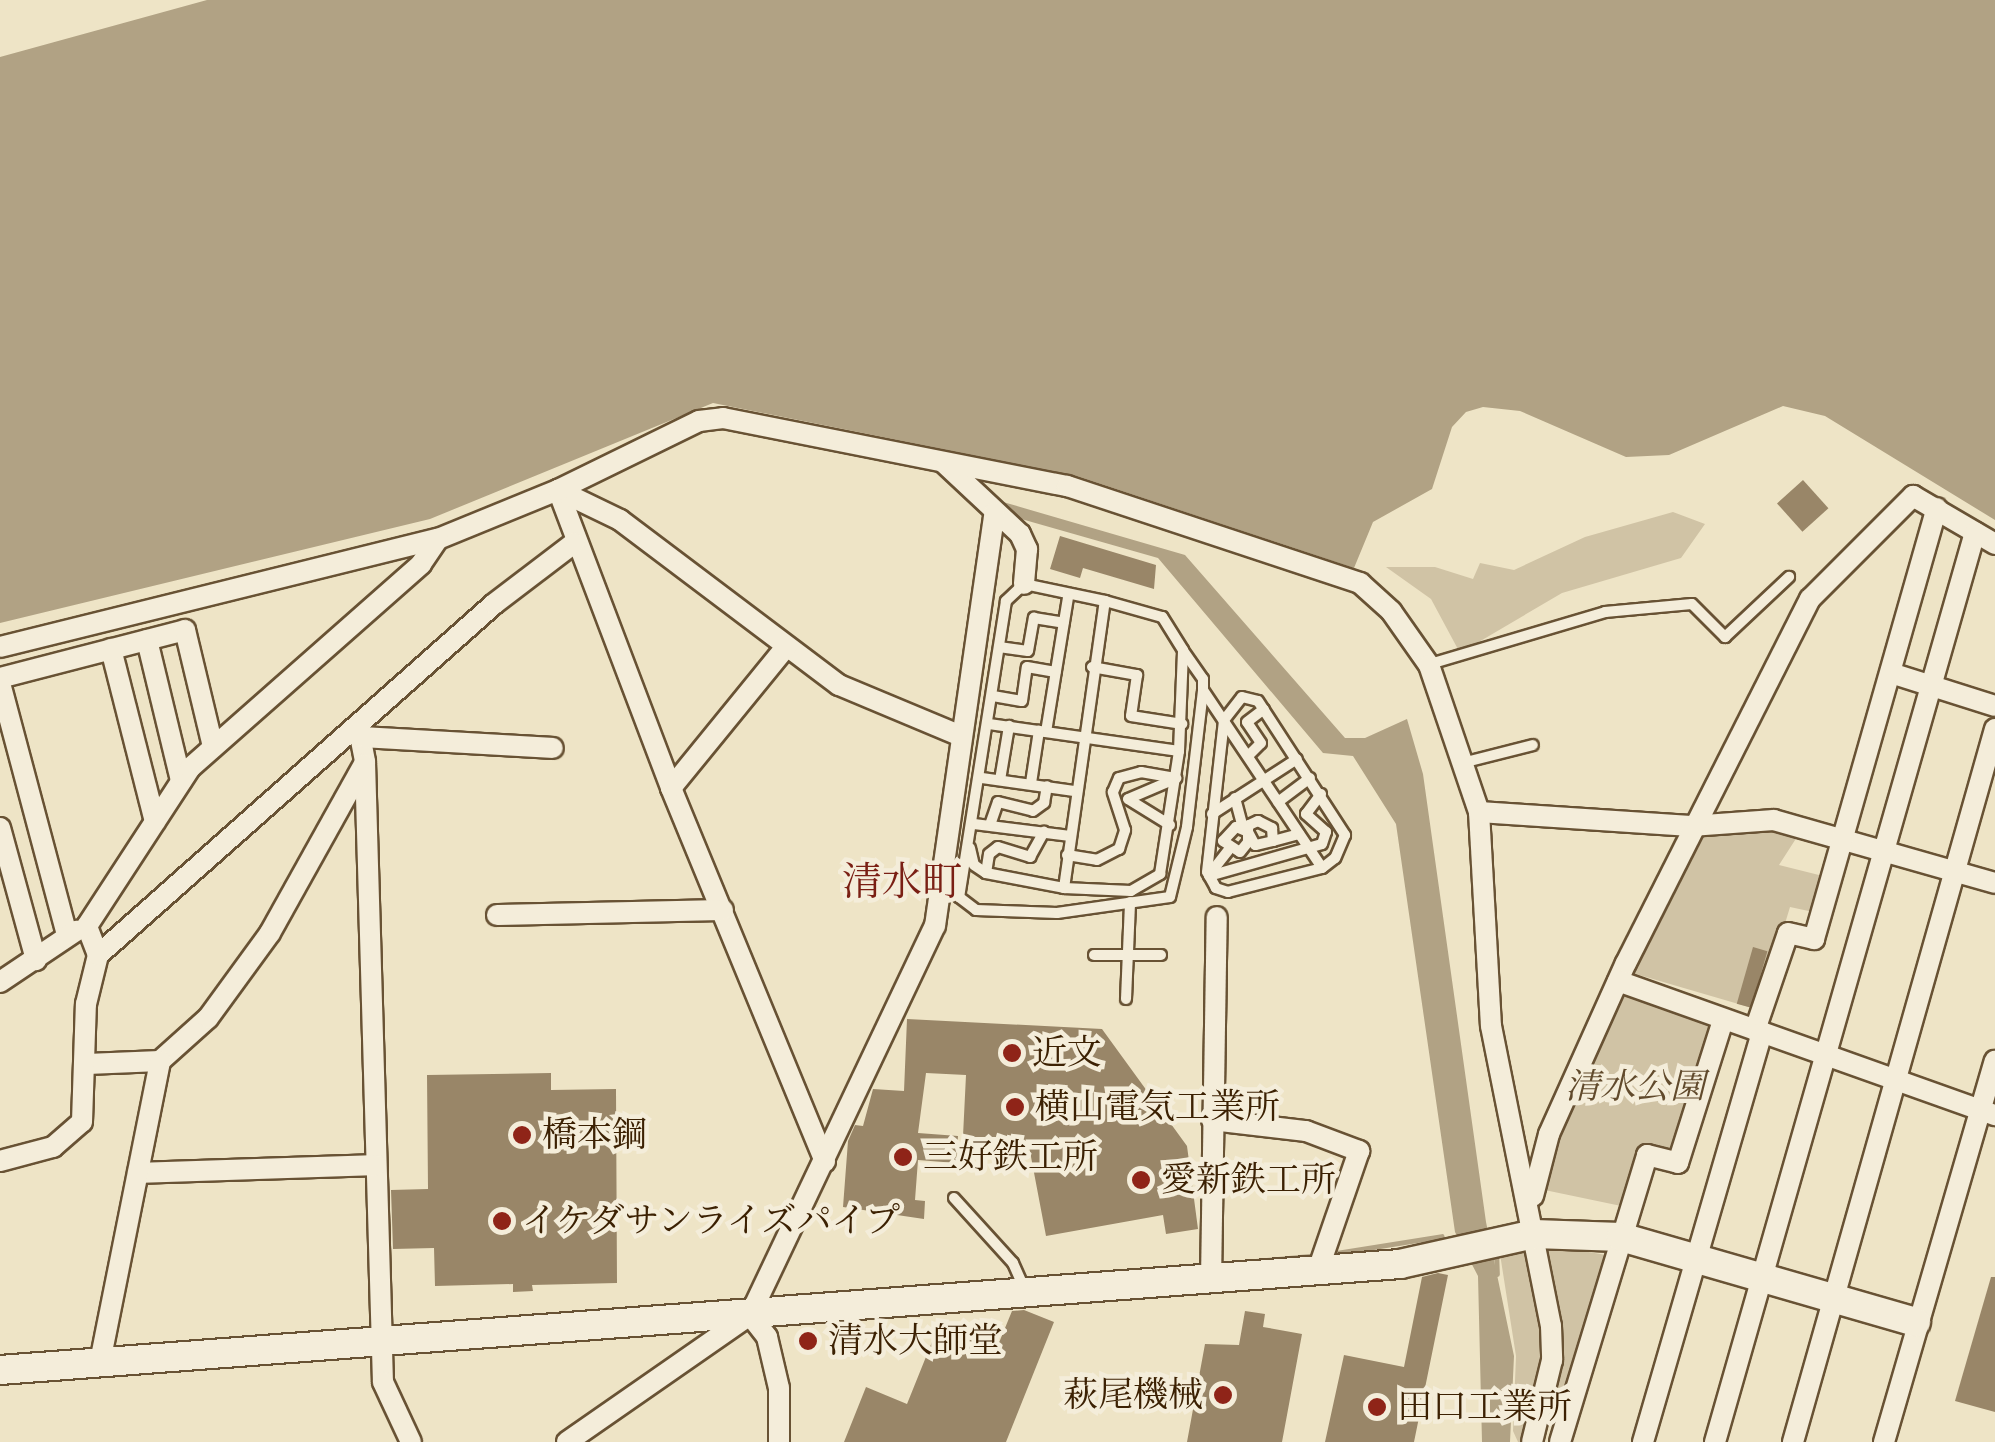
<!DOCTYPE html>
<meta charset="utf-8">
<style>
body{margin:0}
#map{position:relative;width:1995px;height:1442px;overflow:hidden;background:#eee4c6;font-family:Cardo,"Noto Serif JP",serif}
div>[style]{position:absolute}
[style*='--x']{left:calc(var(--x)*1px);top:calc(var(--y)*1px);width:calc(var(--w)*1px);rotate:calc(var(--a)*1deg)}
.green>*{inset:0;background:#d0c3a5}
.water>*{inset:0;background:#b1a284}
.stream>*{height:5px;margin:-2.5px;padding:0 2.5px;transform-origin:2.5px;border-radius:2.5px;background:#b1a284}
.building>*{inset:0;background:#998668;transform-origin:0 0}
.roads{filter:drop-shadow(2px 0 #685234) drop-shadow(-2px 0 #685234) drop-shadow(0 2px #685234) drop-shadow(0 -2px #685234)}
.lane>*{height:10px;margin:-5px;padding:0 5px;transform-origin:5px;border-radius:5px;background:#f4edda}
.street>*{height:20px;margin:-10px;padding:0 10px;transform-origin:10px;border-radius:10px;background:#f4edda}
.secondary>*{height:28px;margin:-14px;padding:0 14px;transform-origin:14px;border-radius:14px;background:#f4edda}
.dots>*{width:28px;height:28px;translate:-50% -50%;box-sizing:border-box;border:5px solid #f4edda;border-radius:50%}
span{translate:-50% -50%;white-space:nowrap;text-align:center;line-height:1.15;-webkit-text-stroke:9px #f4edda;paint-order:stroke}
.poi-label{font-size:35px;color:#3c2103}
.left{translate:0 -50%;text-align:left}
.right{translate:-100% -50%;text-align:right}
.park-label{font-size:35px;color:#614a2c;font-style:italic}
.quarter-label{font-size:40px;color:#7a1f14}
</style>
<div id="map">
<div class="green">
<i style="clip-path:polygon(1673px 512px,1705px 524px,1681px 558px,1562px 593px,1460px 653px,1431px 599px,1386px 567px,1435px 567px,1473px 579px,1480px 563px,1514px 570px,1585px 537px)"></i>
<i style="clip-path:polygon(1769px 827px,1797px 837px,1779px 865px,1827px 877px,1818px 913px,1790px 907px,1759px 1010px,1629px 972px,1695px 833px)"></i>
<i style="clip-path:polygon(1636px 990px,1719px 1021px,1676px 1157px,1641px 1146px,1626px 1207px,1535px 1188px,1612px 993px)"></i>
<i style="clip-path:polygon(1529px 1248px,1544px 1367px,1527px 1442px,1518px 1442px,1513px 1431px,1516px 1356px,1500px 1254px)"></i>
<i style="clip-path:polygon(1577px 1250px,1606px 1255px,1557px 1421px,1546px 1421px,1552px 1285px,1547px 1251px)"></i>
</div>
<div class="water">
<i style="clip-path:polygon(207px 0,1995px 0,1995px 520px,1825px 416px,1783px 406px,1669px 455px,1626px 457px,1520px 411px,1483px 407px,1466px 412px,1452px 427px,1432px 489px,1373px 522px,1354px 568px,1077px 476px,713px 403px,430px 519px,0 623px,0 57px)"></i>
<i style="clip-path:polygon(1003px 502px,1185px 555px,1345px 738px,1365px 738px,1407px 719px,1423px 774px,1486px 1222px,1514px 1356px,1510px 1442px,1482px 1442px,1478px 1276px,1455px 1232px,1396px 824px,1353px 756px,1323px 753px,1158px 558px,1011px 516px)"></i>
</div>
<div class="stream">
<i style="--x:1496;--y:1250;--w:24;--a:88"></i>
<i style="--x:1330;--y:1254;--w:113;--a:-9.1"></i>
<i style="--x:1245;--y:1262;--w:65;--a:-5.3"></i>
<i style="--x:1145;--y:1270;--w:59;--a:-4.8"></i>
</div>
<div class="building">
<i style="left:1803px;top:480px;width:38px;height:35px;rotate:48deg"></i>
<i style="clip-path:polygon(1060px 536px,1156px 565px,1154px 589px,1083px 568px,1080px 578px,1050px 569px)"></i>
<i style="left:1753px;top:947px;width:15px;height:59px;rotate:16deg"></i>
<i style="clip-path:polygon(907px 1019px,1102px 1029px,1187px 1146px,1198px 1229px,1166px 1234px,1163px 1215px,1046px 1236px,1028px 1141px,963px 1136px,966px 1075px,926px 1073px,918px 1133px,958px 1136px,956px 1163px,918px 1160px,915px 1200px,925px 1201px,924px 1219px,843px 1207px,848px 1141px,855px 1125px,863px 1126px,873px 1089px,904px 1091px)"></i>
<i style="clip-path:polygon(551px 1073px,551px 1090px,616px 1089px,617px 1283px,532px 1285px,533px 1291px,513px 1292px,513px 1284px,435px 1286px,434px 1248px,393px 1249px,391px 1190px,428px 1189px,427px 1075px)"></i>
<i style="clip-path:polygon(1438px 1273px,1448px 1275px,1414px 1442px,1325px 1442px,1344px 1355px,1404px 1367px,1422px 1277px)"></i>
<i style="clip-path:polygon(1991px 1277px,1995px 1277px,1995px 1412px,1955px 1401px)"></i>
<i style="clip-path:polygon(1024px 1310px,1054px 1322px,1006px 1442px,844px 1442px,866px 1387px,907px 1404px,938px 1327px,996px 1350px,1012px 1311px)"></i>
<i style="clip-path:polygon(1245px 1311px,1265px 1314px,1263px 1327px,1302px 1334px,1282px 1442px,1187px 1442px,1205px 1344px,1239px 1345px)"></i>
</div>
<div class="roads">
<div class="lane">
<i style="--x:999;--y:647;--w:29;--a:8"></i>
<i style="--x:1028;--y:651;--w:34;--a:-80"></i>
<i style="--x:1034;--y:618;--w:30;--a:9"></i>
<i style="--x:1430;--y:664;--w:183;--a:-16.5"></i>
<i style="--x:1605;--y:612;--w:87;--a:-5.3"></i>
<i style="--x:1692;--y:604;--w:47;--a:45"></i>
<i style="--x:1725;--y:637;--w:88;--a:-43.2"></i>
<i style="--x:1092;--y:667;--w:46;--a:10.1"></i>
<i style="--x:1137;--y:675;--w:41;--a:98.3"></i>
<i style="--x:1131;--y:716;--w:52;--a:8.9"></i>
<i style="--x:1203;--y:690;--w:214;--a:56.2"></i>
<i style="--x:993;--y:696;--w:29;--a:10"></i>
<i style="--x:1022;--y:701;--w:34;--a:-82"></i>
<i style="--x:1027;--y:667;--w:29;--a:10"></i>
<i style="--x:1242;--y:697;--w:16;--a:14"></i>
<i style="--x:1258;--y:701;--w:160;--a:57"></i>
<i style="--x:1345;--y:835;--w:25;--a:113"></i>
<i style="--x:1335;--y:858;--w:16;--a:142"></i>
<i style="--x:1322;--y:868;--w:97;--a:165.7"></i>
<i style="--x:1228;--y:892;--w:13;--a:-162"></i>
<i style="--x:1216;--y:888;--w:18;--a:-119"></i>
<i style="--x:1207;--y:872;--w:153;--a:-83.6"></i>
<i style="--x:1224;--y:720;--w:29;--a:-52"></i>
<i style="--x:989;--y:724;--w:192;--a:8.1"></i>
<i style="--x:1046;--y:732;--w:137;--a:-80.7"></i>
<i style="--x:1248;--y:756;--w:18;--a:-45"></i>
<i style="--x:1261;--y:743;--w:25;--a:-124"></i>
<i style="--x:1247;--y:722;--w:21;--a:-37"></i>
<i style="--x:1462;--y:763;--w:73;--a:-14.2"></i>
<i style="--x:982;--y:778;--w:93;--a:8"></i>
<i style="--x:1000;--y:780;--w:55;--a:-80.5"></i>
<i style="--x:1031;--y:783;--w:53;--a:-81.3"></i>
<i style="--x:1235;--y:798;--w:31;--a:75"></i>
<i style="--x:1278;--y:802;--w:40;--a:-37"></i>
<i style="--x:1212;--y:814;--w:101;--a:-32.9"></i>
<i style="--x:974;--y:824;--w:97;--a:7.1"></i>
<i style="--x:990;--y:825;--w:24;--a:-71"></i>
<i style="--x:998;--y:802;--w:36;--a:14"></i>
<i style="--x:1033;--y:811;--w:14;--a:-36"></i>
<i style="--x:1044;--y:803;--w:17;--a:-80"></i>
<i style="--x:1170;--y:825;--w:49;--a:-148.2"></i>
<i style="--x:1128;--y:799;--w:51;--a:-23.1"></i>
<i style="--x:1273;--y:841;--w:18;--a:167"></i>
<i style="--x:1255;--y:845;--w:15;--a:-118"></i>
<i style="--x:1248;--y:832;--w:13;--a:-157"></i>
<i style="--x:1236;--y:827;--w:19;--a:133"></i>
<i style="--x:1223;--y:841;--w:20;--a:33"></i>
<i style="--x:1240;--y:852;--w:13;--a:-51"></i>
<i style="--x:1248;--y:842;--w:13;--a:-90"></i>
<i style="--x:1248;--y:829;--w:4;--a:-76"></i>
<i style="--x:1249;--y:825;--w:10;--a:-24"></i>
<i style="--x:1258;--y:821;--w:16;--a:27"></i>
<i style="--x:1272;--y:828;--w:13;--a:86"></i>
<i style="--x:1273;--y:841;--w:27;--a:-15"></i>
<i style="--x:970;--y:848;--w:17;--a:77"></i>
<i style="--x:974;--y:865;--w:14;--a:34"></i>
<i style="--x:986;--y:873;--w:79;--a:10.9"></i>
<i style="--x:1064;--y:888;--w:67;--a:2.6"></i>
<i style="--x:1131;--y:891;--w:34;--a:-30"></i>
<i style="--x:1160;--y:874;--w:124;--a:-81.2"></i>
<i style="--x:1179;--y:751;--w:101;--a:-87.7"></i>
<i style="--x:1183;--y:650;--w:39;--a:-122"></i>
<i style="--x:1162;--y:617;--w:59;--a:-164.3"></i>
<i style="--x:1105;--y:601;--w:83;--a:-168.1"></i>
<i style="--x:1024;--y:584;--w:25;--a:137"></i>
<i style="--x:1006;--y:601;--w:300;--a:99"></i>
<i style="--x:959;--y:897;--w:21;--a:37"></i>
<i style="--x:976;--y:910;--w:81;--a:2.1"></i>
<i style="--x:1057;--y:913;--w:114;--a:-8.1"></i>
<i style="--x:1170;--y:897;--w:72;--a:-76.3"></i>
<i style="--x:1187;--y:827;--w:138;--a:-83.3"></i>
<i style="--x:1203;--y:690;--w:11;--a:-90"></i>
<i style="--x:1203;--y:679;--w:35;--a:-125"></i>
<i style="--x:1067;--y:855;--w:30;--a:9"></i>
<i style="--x:1097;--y:860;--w:25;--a:-27"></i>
<i style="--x:1119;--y:849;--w:20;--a:-72"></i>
<i style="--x:1125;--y:830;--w:40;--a:-108"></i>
<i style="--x:1113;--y:792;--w:15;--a:-67"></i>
<i style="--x:1119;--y:778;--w:23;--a:-15"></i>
<i style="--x:1141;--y:772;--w:36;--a:10"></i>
<i style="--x:986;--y:873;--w:19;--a:-81"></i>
<i style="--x:989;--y:854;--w:11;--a:-38"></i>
<i style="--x:998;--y:847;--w:34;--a:17"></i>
<i style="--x:1030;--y:857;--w:29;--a:-61"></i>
<i style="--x:1209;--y:875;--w:31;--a:-52"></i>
<i style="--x:1209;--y:876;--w:117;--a:-15.8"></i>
<i style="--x:1322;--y:844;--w:13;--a:-72"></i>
<i style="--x:1326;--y:832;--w:27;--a:-138"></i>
<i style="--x:1306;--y:814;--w:25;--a:-53"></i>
<i style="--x:1064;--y:888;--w:290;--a:-81.9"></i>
<i style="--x:1094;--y:955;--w:67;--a:0"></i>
<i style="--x:1126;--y:999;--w:97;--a:-87.6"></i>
<i style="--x:954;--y:1198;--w:88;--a:47.8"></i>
<i style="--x:1013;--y:1263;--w:32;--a:66"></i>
</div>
<div class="street">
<i style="--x:944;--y:463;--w:104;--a:43.1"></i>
<i style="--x:1020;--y:534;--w:17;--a:65"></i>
<i style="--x:1027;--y:549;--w:35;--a:95"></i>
<i style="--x:558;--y:490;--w:319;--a:69.2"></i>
<i style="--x:671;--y:788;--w:404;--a:67.6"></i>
<i style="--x:558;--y:490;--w:69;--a:25.8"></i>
<i style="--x:620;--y:520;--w:274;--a:37"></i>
<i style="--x:839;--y:685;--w:132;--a:22.7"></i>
<i style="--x:147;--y:640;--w:145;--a:76.4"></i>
<i style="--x:0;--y:647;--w:451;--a:-13.9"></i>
<i style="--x:438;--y:539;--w:130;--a:-22.2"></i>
<i style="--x:558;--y:490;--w:157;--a:-26.1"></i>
<i style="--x:699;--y:421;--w:24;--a:-7"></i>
<i style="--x:723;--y:418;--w:351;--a:11.2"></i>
<i style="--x:1067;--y:486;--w:309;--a:18.3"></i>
<i style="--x:1360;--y:583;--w:42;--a:42.1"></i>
<i style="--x:1391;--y:611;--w:66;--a:54.9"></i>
<i style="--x:1429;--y:665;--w:155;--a:71.2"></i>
<i style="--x:1479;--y:812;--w:214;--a:86.8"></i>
<i style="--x:1491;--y:1026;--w:306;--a:78.7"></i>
<i style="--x:1551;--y:1326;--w:34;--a:88"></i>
<i style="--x:1552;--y:1360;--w:84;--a:103.7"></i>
<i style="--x:111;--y:649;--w:178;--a:75.7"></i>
<i style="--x:1894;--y:674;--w:106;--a:17.6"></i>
<i style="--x:0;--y:678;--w:191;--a:-14.5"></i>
<i style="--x:185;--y:630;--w:120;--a:76.5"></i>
<i style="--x:0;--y:683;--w:261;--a:75.1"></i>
<i style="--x:358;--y:725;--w:38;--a:79"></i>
<i style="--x:365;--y:762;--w:620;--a:88.34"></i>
<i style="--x:383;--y:1382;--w:66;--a:65"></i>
<i style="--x:363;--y:737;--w:190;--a:3.3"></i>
<i style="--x:671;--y:788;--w:183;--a:-50.8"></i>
<i style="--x:1479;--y:812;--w:212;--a:3.8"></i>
<i style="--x:1691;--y:826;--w:83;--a:-4.1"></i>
<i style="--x:1774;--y:820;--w:230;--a:15.9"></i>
<i style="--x:0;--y:828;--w:137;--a:74.7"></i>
<i style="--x:497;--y:915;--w:226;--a:-1.3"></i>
<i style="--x:98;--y:955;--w:31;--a:-111"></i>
<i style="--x:87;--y:926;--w:189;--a:-56.9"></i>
<i style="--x:190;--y:768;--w:308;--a:-41.4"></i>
<i style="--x:421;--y:564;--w:30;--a:-56"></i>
<i style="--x:1618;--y:981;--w:400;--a:19.6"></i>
<i style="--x:0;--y:982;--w:92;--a:-33.9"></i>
<i style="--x:1755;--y:1030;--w:102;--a:-71.2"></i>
<i style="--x:1788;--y:933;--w:27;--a:13"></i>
<i style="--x:1814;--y:939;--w:448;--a:-74.1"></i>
<i style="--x:87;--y:1064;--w:73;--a:-2.4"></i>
<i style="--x:160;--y:1061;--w:64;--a:-41.9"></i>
<i style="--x:208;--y:1018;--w:105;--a:-53.9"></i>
<i style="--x:270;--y:933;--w:193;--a:-60.9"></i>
<i style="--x:1212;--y:1120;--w:95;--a:6.7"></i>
<i style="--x:1306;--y:1131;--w:57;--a:20.7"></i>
<i style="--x:1359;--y:1151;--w:123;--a:109"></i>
<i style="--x:0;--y:1161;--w:55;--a:-14.8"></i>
<i style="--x:53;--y:1147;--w:38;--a:-41"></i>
<i style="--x:82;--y:1122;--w:118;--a:-88.1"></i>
<i style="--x:86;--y:1004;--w:50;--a:-76.2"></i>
<i style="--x:98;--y:955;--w:529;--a:-41.55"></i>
<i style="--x:494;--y:604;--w:101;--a:-37.3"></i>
<i style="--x:138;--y:1173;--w:238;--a:-1.9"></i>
<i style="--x:1533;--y:1196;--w:64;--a:-75.5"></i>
<i style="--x:1549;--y:1134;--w:188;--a:-65.8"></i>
<i style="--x:1626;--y:963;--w:408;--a:-63.2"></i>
<i style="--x:1810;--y:599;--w:146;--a:-45"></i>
<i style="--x:1913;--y:496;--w:95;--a:30.3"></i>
<i style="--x:1211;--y:1280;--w:363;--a:-89.1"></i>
<i style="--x:750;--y:1315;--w:28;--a:52"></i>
<i style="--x:767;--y:1337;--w:52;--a:76.8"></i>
<i style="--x:779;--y:1388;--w:54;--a:90"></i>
<i style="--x:100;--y:1362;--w:307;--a:-78.7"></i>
<i style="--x:567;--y:1442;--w:223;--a:-34.8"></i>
<i style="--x:750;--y:1315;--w:431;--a:-64.6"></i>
<i style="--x:935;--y:926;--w:418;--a:-81.8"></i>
<i style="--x:1560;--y:1442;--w:300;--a:-73.1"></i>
<i style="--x:1647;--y:1155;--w:32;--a:14"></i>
<i style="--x:1678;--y:1163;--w:150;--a:-72.5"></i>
<i style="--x:1643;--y:1442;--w:427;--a:-73.8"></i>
<i style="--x:1715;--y:1442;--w:946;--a:-74.05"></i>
<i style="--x:1793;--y:1442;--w:741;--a:-74.18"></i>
<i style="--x:1884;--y:1442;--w:397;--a:-73.8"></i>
</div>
<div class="secondary">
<i style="--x:0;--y:1370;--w:1404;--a:-4.33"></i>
<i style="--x:1400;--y:1264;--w:137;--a:-12.6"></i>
<i style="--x:1534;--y:1234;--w:87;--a:2"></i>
<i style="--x:1621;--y:1237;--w:307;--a:16.1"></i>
</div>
</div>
<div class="dots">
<i style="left:1012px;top:1053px;background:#8f2418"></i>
<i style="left:1015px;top:1107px;background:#8f2418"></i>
<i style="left:522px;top:1135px;background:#8f2418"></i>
<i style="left:903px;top:1157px;background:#8f2418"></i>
<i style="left:1141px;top:1180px;background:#8f2418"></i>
<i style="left:502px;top:1221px;background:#8f2418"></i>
<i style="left:808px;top:1341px;background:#8f2418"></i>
<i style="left:1223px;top:1395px;background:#8f2418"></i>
<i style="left:1377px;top:1407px;background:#8f2418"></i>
</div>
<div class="poi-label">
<span class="left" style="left:1032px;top:1053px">近文</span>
<span class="left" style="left:1035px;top:1107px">横山電気工業所</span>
<span class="left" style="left:542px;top:1135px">橋本鋼</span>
<span class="left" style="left:923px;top:1157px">三好鉄工所</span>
<span class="left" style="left:1161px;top:1180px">愛新鉄工所</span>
<span class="left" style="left:522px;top:1221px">イケダサンライズパイプ</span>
<span class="left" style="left:828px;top:1341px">清水大師堂</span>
<span class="right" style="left:1203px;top:1395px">萩尾機械</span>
<span class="left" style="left:1397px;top:1407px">田口工業所</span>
</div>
<div class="park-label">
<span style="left:1635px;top:1087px">清水公園</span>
</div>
<div class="quarter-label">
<span style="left:902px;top:883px">清水町</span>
</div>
</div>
